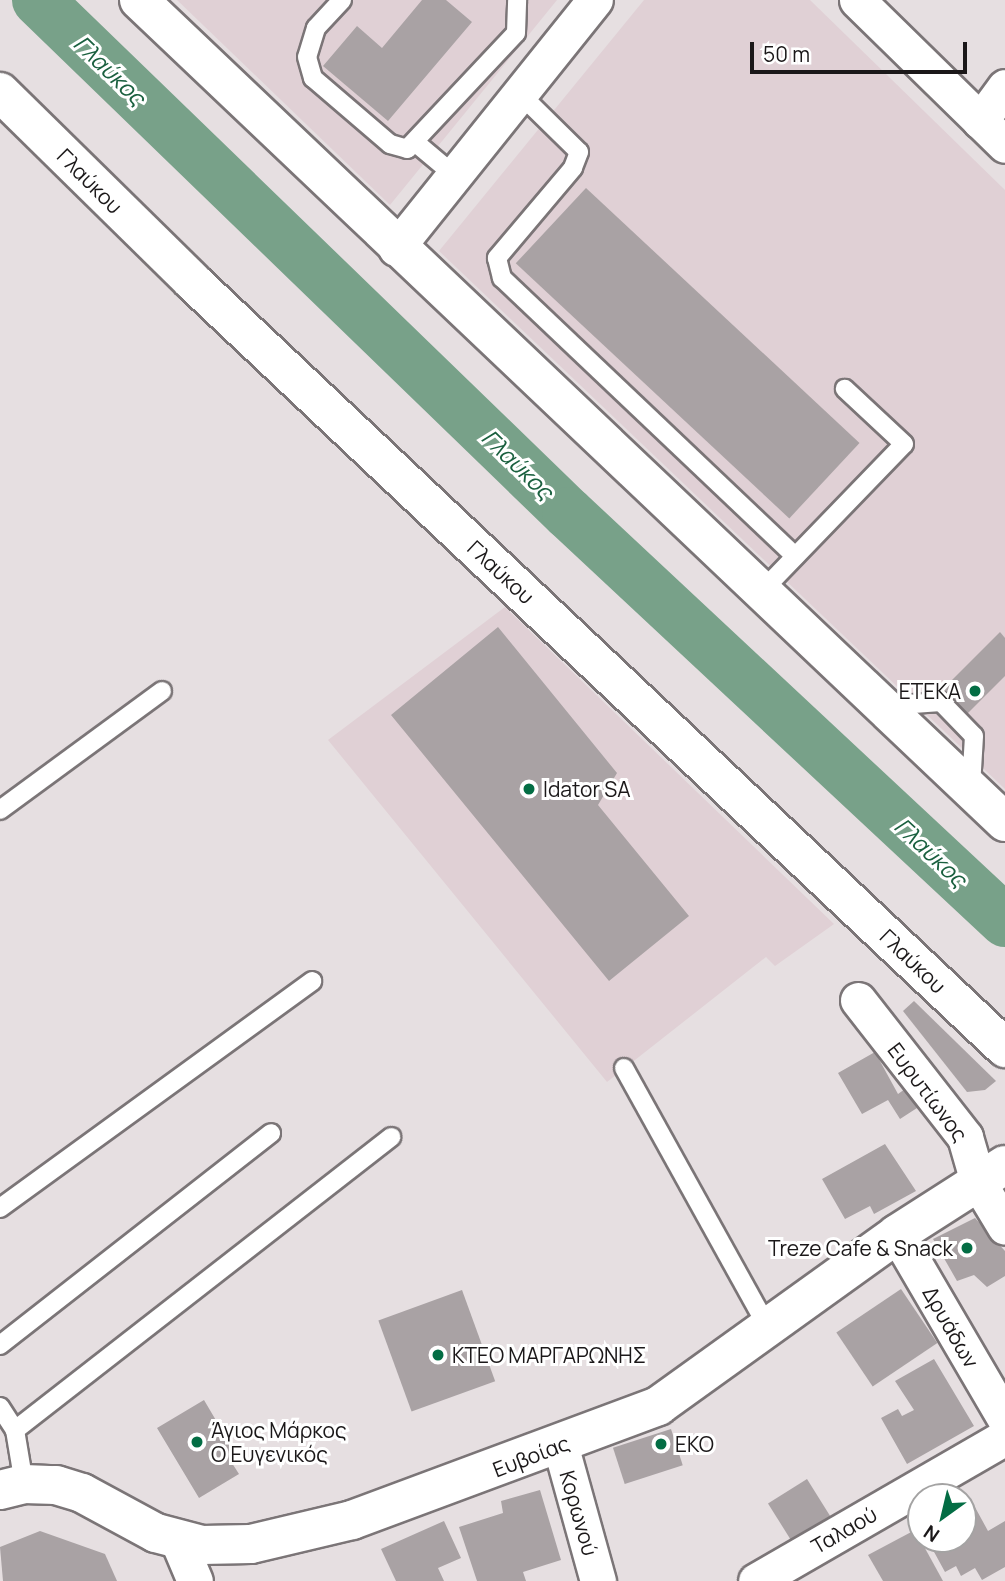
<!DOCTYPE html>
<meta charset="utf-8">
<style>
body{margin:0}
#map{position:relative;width:1005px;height:1581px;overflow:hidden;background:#e6dfe1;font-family:Manrope,sans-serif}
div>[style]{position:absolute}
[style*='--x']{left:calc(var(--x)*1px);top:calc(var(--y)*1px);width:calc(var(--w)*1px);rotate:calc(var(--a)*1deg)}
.built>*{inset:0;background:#e0d0d5}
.river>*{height:52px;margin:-26px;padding:0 26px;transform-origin:26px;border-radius:26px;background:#78a189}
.building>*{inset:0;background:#a9a2a4;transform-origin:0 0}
.roads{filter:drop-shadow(2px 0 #7b7577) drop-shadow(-2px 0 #7b7577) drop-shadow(0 2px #7b7577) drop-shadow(0 -2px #7b7577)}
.service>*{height:18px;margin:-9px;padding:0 9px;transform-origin:9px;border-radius:9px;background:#fff}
.minor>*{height:35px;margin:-17.5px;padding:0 17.5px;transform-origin:17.5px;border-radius:17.5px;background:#fff}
.secondary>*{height:38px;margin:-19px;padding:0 19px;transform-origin:19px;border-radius:19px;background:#fff}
.primary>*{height:38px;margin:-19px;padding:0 19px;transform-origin:19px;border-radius:19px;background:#fff}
.dots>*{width:19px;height:19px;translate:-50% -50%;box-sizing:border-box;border:4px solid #fff;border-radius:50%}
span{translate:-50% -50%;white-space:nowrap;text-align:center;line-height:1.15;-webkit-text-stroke:6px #fff;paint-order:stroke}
.street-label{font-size:21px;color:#1b1819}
.poi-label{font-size:21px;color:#1b1819}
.right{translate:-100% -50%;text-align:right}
.left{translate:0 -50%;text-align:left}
.water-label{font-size:23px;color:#1a603f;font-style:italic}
.north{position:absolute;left:907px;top:1483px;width:70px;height:70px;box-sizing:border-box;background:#fff;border:2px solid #a4a3a3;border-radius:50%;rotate:214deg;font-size:19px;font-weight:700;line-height:28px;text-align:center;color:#1b1819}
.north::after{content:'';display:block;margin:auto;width:24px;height:32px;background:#036d44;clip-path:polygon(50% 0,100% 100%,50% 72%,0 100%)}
.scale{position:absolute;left:750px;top:42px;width:217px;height:32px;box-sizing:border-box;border:4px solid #1b1819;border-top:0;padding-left:9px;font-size:21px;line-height:24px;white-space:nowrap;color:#1b1819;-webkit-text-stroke:5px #fff;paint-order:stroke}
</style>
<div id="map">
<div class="built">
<i style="clip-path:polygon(177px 0,557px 0,390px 205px)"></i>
<i style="clip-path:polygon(644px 0,810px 0,1005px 190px,1005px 789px,439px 251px)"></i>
<i style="clip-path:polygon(505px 607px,834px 924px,775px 966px,766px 957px,607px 1082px,328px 740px)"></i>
</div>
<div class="river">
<i style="--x:38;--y:0;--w:738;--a:44.07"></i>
<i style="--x:568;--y:513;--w:598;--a:43.03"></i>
</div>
<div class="building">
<i style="clip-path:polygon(422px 0,446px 0,472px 22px,388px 121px,323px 66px,357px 26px,382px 48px)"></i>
<i style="left:586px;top:188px;width:374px;height:103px;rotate:43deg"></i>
<i style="clip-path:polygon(498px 627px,617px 773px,598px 805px,689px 916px,609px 981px,391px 715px)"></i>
<i style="clip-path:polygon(1000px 632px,1005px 638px,1005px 676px,964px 717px,940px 692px)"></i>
<i style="clip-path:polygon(914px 1001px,996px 1081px,985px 1090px,967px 1092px,903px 1011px)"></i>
<i style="clip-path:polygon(875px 1052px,898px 1094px,905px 1089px,917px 1108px,900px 1119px,888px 1100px,862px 1114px,838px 1073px)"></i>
<i style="clip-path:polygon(885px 1144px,916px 1191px,874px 1214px,870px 1206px,845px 1219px,822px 1179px)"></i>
<i style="clip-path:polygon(975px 1218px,1005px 1251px,1005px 1276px,987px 1287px,974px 1275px,957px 1281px,933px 1239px)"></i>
<i style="left:901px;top:1289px;width:65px;height:78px;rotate:56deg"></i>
<i style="left:462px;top:1290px;width:97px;height:89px;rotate:70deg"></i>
<i style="clip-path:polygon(934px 1359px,974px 1426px,907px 1464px,881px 1418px,898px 1409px,902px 1416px,914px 1410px,895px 1381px)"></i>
<i style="clip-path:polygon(204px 1400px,237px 1456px,230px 1460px,239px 1474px,199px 1498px,157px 1428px)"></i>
<i style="left:671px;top:1429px;width:38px;height:61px;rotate:72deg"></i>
<i style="left:807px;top:1479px;width:49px;height:46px;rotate:58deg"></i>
<i style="clip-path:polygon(540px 1490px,561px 1560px,523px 1572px,526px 1581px,477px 1581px,459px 1527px,503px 1513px,501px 1501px)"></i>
<i style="clip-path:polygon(970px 1498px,988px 1531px,1005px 1521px,1005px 1567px,982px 1580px,975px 1568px,961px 1576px,956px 1566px,945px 1572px,927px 1539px,963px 1539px,963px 1501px)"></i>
<i style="clip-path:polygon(444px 1521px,461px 1558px,438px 1568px,444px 1581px,396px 1581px,381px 1549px)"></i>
<i style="clip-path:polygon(915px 1530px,943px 1581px,883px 1581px,868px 1555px)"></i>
<i style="clip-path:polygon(40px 1531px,105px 1554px,117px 1581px,3px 1581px,0 1547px)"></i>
</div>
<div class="roads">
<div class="service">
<i style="--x:342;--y:0;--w:38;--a:133"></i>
<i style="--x:316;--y:28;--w:30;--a:107"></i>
<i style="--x:307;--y:57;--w:22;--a:74"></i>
<i style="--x:313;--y:78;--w:101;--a:40.6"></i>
<i style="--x:390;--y:144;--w:18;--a:16"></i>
<i style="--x:407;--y:149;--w:159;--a:-46.8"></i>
<i style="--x:516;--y:33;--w:33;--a:-88"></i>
<i style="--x:519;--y:93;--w:84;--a:44.5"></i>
<i style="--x:579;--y:152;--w:17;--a:111"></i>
<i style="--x:573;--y:168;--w:118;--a:130.2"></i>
<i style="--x:497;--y:258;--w:21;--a:76"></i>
<i style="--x:502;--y:278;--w:404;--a:43.5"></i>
<i style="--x:416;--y:143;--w:50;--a:40.1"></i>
<i style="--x:762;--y:591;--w:204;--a:-46"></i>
<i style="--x:904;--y:444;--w:81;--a:-137"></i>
<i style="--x:885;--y:706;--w:56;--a:-4.1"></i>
<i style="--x:941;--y:702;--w:47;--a:45.9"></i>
<i style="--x:974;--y:736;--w:50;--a:93.4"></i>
<i style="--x:0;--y:810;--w:201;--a:-36.3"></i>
<i style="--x:624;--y:1068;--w:297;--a:61"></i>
<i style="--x:0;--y:1208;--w:386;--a:-36"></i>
<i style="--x:0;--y:1345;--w:344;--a:-38"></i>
<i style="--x:0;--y:1407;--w:27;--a:57"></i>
<i style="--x:15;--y:1430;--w:55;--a:80.5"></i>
<i style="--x:15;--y:1430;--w:477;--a:-37.9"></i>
</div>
<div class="minor">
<i style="--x:857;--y:0;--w:207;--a:44.4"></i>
<i style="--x:980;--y:121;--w:42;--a:-53.7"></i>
<i style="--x:396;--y:248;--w:318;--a:-51.3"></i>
<i style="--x:858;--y:1000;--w:174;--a:52"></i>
<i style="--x:965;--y:1137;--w:47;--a:73.9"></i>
<i style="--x:978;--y:1182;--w:52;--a:59"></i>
<i style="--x:897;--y:1234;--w:214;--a:59.7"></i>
<i style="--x:560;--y:1444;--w:142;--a:74.5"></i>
<i style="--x:178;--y:1541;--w:43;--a:67"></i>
<i style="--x:756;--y:1581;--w:288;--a:-30"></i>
</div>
<div class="secondary">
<i style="--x:0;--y:1490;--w:25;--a:-14"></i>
<i style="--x:24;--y:1484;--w:32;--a:2"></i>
<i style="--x:56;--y:1485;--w:27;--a:17"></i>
<i style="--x:82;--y:1493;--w:84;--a:28.4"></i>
<i style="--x:156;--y:1533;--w:48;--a:14.6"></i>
<i style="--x:202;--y:1545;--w:49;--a:-1.2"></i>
<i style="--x:251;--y:1544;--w:104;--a:-13.4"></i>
<i style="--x:352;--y:1520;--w:327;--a:-20.4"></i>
<i style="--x:658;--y:1406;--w:294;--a:-35.7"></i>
<i style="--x:897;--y:1234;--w:128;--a:-32.6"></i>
</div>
<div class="primary">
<i style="--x:139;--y:0;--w:1194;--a:43.51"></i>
<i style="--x:0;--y:92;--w:269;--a:44.5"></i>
<i style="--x:192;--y:281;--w:1118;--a:43.33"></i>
</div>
</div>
<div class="dots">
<i style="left:975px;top:691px;background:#036d44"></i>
<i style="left:529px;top:789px;background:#036d44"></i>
<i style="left:967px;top:1248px;background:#036d44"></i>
<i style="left:438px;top:1355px;background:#036d44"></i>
<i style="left:197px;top:1442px;background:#036d44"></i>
<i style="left:661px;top:1444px;background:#036d44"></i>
</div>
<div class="street-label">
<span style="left:90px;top:181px;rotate:45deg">Γλαύκου</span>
<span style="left:501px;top:572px;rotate:43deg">Γλαύκου</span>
<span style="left:913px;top:961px;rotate:44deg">Γλαύκου</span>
<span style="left:928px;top:1092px;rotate:53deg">Ευρυτίωνος</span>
<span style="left:951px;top:1327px;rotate:60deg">Δρυάδων</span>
<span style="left:531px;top:1456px;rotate:-21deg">Ευβοίας</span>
<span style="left:579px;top:1513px;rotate:74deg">Κορωνού</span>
<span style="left:844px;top:1530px;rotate:-30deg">Ταλαού</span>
</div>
<div class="poi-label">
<span class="right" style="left:961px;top:691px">ΕΤΕΚΑ</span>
<span class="left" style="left:543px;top:789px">Idator SA</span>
<span class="right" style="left:953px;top:1248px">Treze Cafe &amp; Snack</span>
<span class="left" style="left:452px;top:1355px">ΚΤΕΟ ΜΑΡΓΑΡΩΝΗΣ</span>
<span class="left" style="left:211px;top:1442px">Άγιος Μάρκος<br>Ο Ευγενικός</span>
<span class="left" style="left:675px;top:1444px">ΕΚΟ</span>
</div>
<div class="water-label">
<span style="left:110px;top:70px;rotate:44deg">Γλαύκος</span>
<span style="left:518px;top:464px;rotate:44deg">Γλαύκος</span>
<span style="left:931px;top:852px;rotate:43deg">Γλαύκος</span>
</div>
<div class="north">N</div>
<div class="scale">50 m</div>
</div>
